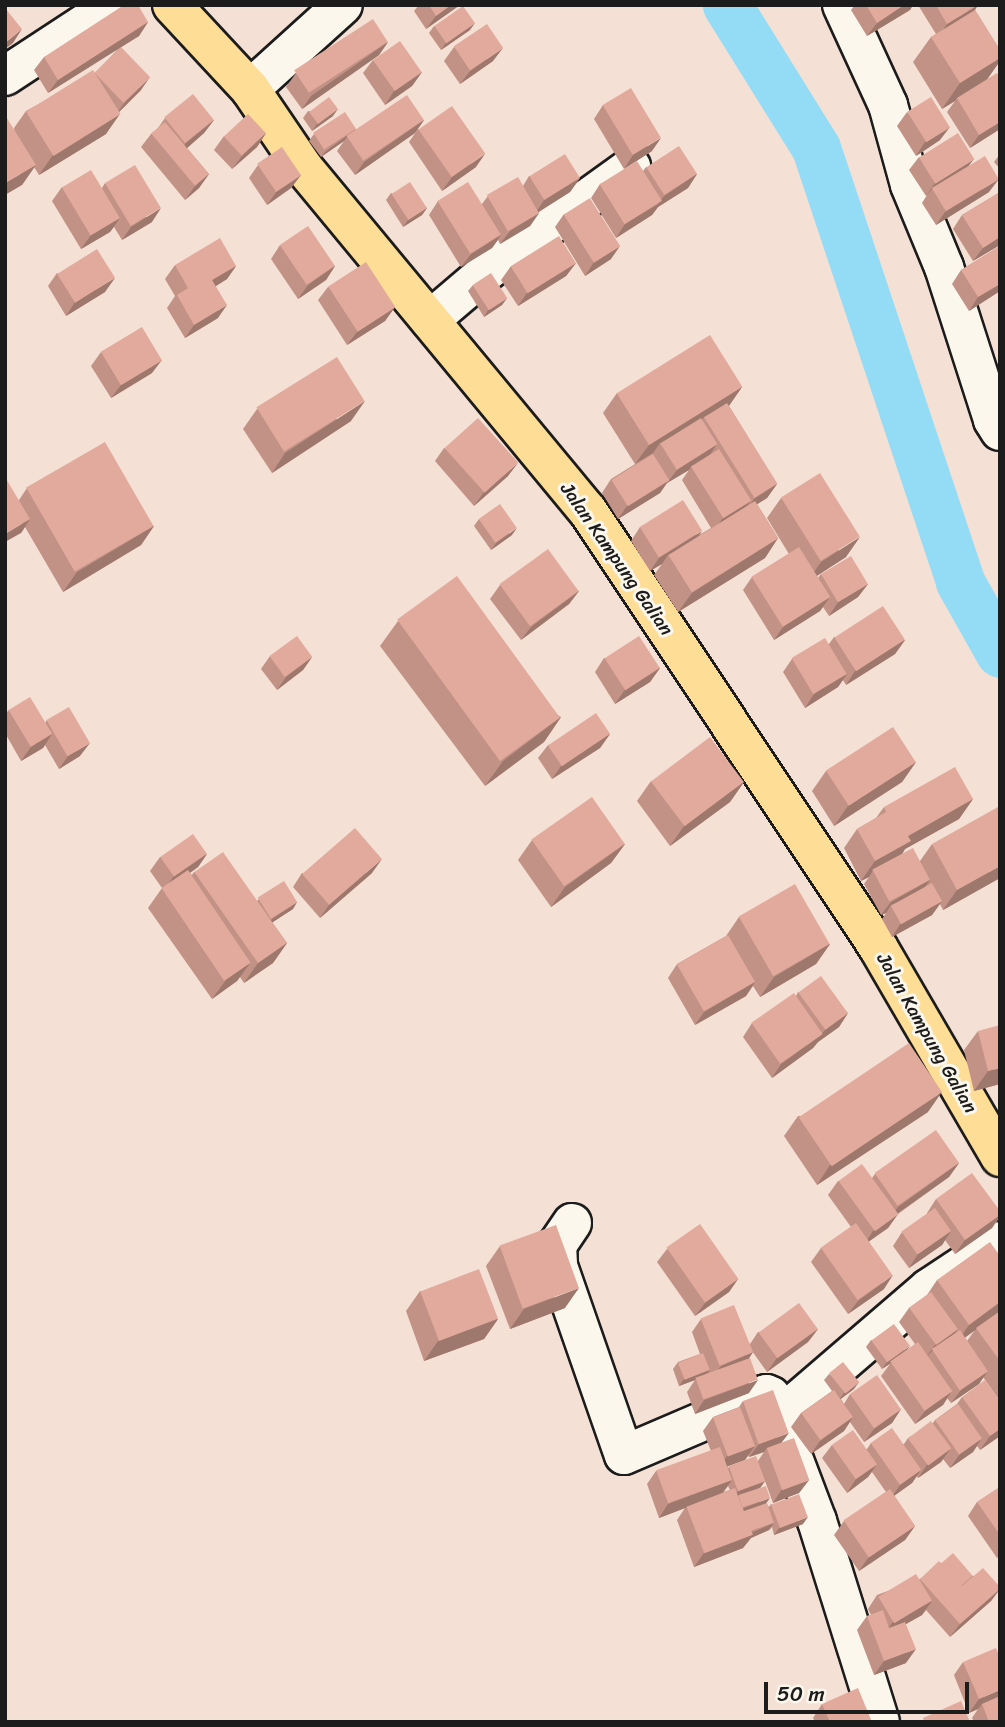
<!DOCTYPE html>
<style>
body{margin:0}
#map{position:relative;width:1005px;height:1727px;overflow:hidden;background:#f4e0d4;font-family:Sriracha,sans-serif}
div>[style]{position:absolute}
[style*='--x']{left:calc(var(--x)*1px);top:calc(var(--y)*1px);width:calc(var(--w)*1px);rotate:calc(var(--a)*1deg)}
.river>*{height:49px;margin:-24.5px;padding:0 24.5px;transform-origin:24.5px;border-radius:24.5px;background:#94dcf6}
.roads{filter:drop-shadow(2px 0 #1c1c1c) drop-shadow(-2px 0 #1c1c1c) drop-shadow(0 2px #1c1c1c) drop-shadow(0 -2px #1c1c1c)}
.minor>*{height:38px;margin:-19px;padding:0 19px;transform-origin:19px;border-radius:19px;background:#fbf7ec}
.major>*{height:38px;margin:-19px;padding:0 19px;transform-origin:19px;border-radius:19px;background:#fedd96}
.wall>*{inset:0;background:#c29286}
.shaded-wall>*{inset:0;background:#9e776d}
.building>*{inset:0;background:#e2aa9c;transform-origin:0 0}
span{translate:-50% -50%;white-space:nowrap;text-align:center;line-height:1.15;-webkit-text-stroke:6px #fbf7ec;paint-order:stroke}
.street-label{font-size:19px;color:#1c1c1c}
.frame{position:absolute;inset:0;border:7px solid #1c1c1c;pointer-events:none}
.scale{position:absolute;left:764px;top:1682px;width:205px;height:32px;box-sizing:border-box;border:4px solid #1c1c1c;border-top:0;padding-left:9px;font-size:21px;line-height:24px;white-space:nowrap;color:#1c1c1c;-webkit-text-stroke:5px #fbf7ec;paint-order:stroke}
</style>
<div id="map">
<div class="river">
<i style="--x:727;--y:5;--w:168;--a:58.1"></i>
<i style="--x:816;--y:148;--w:457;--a:71.6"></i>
<i style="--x:960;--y:582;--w:81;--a:60.6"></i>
</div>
<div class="roads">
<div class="minor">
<i style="--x:842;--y:5;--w:110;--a:65.3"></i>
<i style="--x:888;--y:105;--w:83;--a:74.6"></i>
<i style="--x:910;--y:185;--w:89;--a:67.5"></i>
<i style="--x:944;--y:267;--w:161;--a:72.2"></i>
<i style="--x:993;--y:420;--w:13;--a:58"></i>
<i style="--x:5;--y:76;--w:129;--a:-33.3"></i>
<i style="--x:250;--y:89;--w:125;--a:-42.1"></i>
<i style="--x:430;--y:320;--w:80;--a:-40.4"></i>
<i style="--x:491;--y:268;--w:173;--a:-35.8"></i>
<i style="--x:572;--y:1223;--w:27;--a:124"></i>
<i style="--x:557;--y:1245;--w:21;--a:87"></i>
<i style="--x:558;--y:1266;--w:200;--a:70.8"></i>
<i style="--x:624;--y:1455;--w:155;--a:-23.2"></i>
<i style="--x:766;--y:1394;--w:5;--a:22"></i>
<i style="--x:771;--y:1396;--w:20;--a:72"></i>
<i style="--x:880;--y:1722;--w:211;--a:-107.4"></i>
<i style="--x:817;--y:1521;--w:110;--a:-110.7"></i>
<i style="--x:778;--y:1418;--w:199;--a:-40.7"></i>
<i style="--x:929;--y:1288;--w:85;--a:-33.5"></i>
</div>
<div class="major">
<i style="--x:172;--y:5;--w:115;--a:47.1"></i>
<i style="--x:250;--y:89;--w:94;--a:55.8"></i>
<i style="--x:303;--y:167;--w:447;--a:50.4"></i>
<i style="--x:588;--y:511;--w:524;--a:56.37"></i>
<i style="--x:878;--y:947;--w:243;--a:59.8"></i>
</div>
</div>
<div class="wall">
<i style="clip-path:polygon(419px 5px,460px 5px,426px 29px,414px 11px)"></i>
<i style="clip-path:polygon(855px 5px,913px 5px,910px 10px,867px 36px,851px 10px)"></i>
<i style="clip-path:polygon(918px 5px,978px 5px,975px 10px,1000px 50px,1000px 61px,987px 79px,1000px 77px,1000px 129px,970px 148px,947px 112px,955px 101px,942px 109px,913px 62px,931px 37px,936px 34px)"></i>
<i style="clip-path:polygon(148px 22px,139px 36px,121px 47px,141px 90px,119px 112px,106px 134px,39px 175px,34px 167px,22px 185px,14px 128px,26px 111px,95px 73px,119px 48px,48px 93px,34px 70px,44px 57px)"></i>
<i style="clip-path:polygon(434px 26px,470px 30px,441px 50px,429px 33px)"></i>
<i style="clip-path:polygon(388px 42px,379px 55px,302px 109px,286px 87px,296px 73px)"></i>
<i style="clip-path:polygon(454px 47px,493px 61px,460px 84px,444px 61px)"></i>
<i style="clip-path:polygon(373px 60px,422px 72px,412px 86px,385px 105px,363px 73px)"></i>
<i style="clip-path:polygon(603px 105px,652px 151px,624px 169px,594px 119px)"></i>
<i style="clip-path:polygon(308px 111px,333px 116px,312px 131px,303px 118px)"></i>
<i style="clip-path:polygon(907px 112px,940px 140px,916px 156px,897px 126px)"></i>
<i style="clip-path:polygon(165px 118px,214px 120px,204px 133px,187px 148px,209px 174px,199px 188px,185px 200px,141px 147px,151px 134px,158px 128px)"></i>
<i style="clip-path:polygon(424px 120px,415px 133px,355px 175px,337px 151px,344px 141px,321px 157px,309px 141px,314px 134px,356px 129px,354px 132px)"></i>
<i style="clip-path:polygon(418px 129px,476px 167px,442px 191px,409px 142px)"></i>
<i style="clip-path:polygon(266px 133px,257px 147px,232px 169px,214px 150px,224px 136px)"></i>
<i style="clip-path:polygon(1000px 154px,1000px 169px,994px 162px)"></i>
<i style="clip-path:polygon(919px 157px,989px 192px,936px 225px,922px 203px,927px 195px,926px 196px,909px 170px)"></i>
<i style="clip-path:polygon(258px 165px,301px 175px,291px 188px,267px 205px,249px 178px)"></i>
<i style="clip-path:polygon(646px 167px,697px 174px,688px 188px,658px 207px,652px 215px,616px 238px,591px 198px,600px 184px,643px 171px)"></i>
<i style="clip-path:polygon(529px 176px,580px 178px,570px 192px,539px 212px,539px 213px,530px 226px,500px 244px,498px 240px,492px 248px,461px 267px,429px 215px,438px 201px,482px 204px,488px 196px,523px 186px)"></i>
<i style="clip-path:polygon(105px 183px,152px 222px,122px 240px,114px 227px,110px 232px,81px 249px,52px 201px,62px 187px,102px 188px)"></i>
<i style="clip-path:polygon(1000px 192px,1000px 245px,973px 261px,953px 229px,962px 215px)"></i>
<i style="clip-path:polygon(391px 193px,427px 208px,422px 215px,403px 227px,386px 200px)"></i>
<i style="clip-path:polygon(564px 214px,611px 259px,585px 276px,555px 227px)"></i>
<i style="clip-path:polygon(280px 245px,335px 266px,326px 280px,298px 299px,271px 259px)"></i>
<i style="clip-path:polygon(1000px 246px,1000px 291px,969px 311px,952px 284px,961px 270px)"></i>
<i style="clip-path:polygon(576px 263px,566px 276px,518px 306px,501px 280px,511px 266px)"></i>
<i style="clip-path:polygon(175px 265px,236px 266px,227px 279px,216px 286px,218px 318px,185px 338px,167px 308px,175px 296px,165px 279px)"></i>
<i style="clip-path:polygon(57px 273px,105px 292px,66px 316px,48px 286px)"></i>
<i style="clip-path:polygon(473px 285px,507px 298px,502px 305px,484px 317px,468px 291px)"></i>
<i style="clip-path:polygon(328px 287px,395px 307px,385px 321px,347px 345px,318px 300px)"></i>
<i style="clip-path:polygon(101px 352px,152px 373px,111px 398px,91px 366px)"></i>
<i style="clip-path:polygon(742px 387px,729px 406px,777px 484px,767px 498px,757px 504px,778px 538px,765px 558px,678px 612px,654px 575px,662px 564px,650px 571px,631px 541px,640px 527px,699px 535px,711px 528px,682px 480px,689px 470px,667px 483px,660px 493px,618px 519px,602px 493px,611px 479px,653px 453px,635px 464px,603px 413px,617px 393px)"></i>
<i style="clip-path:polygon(257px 409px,351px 421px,272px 473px,243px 429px)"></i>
<i style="clip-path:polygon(444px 448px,508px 476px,474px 506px,435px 461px)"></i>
<i style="clip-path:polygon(27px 488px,154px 526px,141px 545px,63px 592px,25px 527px,21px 533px,19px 500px)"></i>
<i style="clip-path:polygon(781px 498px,846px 557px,817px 576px,818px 578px,821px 574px,868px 584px,858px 597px,829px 616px,823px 607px,820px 611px,774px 640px,743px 590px,752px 577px,789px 554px,767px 518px)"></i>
<i style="clip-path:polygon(479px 519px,512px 535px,491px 550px,474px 526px)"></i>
<i style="clip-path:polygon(500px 585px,579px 591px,569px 604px,521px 640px,490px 599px)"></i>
<i style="clip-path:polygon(398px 621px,561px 717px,544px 742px,485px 786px,380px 646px)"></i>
<i style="clip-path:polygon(834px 637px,905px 640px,895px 654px,846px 685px,843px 680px,838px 687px,805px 708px,783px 672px,792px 659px,829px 644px)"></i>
<i style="clip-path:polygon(270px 656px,312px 657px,303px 670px,277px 690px,261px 669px)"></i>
<i style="clip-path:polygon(604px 658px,660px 668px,650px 682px,615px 704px,595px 672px)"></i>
<i style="clip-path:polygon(9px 710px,45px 723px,47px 720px,80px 756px,59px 769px,45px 745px,43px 748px,21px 761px,5px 733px,5px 714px)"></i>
<i style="clip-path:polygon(610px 734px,600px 748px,552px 779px,538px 758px,548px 745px)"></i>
<i style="clip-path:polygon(916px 762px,902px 782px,834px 826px,812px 791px,826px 771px)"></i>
<i style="clip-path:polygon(651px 781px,744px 782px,730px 802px,670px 846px,637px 801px)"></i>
<i style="clip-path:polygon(973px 799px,959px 819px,905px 849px,902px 855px,920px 861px,932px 844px,1000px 878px,943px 910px,940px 904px,932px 915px,892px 937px,882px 919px,886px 913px,881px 915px,864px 884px,869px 877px,861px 881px,844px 848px,857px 829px,876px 818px,884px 807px)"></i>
<i style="clip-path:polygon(532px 840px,625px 844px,611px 863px,551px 907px,518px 860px)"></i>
<i style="clip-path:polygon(207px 854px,198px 867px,190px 873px,192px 875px,194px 872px,257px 901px,259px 899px,297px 902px,293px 909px,272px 922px,287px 943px,273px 963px,244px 983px,240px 977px,237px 981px,212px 999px,148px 908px,162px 888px,150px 871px,160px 857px)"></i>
<i style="clip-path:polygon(302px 873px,372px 873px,320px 918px,293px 887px)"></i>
<i style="clip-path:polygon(739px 917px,830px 944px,816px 964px,760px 997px,753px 986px,746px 996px,695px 1025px,668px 978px,677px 964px,726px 936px)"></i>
<i style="clip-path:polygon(798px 992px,848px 1013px,839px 1027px,818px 1042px,813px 1048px,772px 1078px,743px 1037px,752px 1023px,796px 996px)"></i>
<i style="clip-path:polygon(978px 1031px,1000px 1084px,974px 1091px,964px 1050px)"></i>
<i style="clip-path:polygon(928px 1112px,817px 1185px,784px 1136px,798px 1116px)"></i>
<i style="clip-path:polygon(959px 1163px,949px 1177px,898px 1214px,888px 1228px,869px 1241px,884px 1289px,848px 1314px,811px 1262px,821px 1248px,851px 1227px,828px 1195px,838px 1181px,872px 1178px,875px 1174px)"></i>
<i style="clip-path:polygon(936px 1199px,1000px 1211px,1000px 1217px,992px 1228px,955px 1254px,945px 1240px,942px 1245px,909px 1268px,893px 1246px,902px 1232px,927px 1214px,927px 1213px)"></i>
<i style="clip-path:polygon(500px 1246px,565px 1308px,510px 1329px,486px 1266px)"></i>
<i style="clip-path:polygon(667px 1249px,738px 1279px,729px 1292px,695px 1316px,657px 1262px)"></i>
<i style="clip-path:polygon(evenodd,1000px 1256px,1000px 1401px,983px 1377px,979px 1384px,951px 1403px,947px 1398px,943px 1405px,915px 1424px,881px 1376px,890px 1364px,882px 1369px,866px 1347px,871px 1340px,907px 1351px,915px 1344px,899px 1322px,909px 1308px,927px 1295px,937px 1280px,1000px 1256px,975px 1330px,967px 1341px,965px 1337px,975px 1330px)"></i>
<i style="clip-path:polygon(420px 1291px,498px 1319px,484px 1339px,424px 1361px,406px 1311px)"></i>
<i style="clip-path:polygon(701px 1319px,750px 1344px,758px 1332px,818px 1329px,808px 1342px,767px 1372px,752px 1351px,753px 1352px,749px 1358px,749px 1393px,695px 1414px,687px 1392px,695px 1380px,679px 1386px,673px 1369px,678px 1362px,700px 1354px,692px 1332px)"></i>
<i style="clip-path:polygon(829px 1374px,854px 1389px,841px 1399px,844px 1404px,850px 1394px,901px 1409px,892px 1423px,864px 1442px,850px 1422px,844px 1431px,811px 1454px,791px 1427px,801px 1413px,832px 1391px,824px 1380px)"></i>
<i style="clip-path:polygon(962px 1397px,1000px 1401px,1000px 1436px,980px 1450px,977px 1446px,973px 1452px,950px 1468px,943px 1459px,941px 1462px,918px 1478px,917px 1476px,912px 1483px,894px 1496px,915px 1526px,905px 1540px,859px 1571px,834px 1535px,844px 1521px,886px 1492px,872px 1472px,868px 1477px,847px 1493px,822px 1458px,832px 1445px,867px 1449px,871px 1443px,904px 1444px,908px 1438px,933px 1423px,935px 1420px,957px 1404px)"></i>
<i style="clip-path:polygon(evenodd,743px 1401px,782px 1443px,809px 1480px,799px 1493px,773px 1503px,765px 1481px,760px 1488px,738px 1496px,766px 1503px,769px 1507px,771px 1504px,803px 1524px,774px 1535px,772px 1527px,769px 1530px,751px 1538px,743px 1548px,694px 1567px,677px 1520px,685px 1508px,659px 1518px,647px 1484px,656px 1471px,711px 1451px,703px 1431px,713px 1417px,739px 1407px,743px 1401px,764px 1452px,758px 1461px,729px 1467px,728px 1468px,727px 1466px,745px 1460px,748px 1455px,749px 1457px,764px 1452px,743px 1401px,728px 1486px,730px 1490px,723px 1492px,728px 1486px)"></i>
<i style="clip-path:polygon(1000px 1487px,1000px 1556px,997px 1558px,968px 1516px,977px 1502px)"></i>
<i style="clip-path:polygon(941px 1563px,973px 1576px,1000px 1589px,991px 1601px,950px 1637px,926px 1610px,922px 1615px,906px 1624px,906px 1663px,874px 1675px,857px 1630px,867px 1616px,871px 1615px,868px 1609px,877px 1595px,920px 1579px)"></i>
<i style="clip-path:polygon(963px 1662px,1000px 1722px,974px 1722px,972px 1718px,978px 1709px,969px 1713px,954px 1675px)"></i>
<i style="clip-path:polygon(822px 1704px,872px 1722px,815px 1722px,813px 1718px)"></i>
</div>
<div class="shaded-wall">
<i style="clip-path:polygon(451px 5px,460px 5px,426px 29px,436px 16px)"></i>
<i style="clip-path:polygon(904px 5px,913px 5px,910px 10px,867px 36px,877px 23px)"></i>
<i style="clip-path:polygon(978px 5px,969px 19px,938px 38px,947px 24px)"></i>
<i style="clip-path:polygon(148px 22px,139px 36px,48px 93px,58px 80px)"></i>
<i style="clip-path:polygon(475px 23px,470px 30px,441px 50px,446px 43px)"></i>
<i style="clip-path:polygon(22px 29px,13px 43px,5px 49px,5px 43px)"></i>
<i style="clip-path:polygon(388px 42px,379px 55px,302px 109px,311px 96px)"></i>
<i style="clip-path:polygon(503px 48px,493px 61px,460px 84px,470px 71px)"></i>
<i style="clip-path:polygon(1000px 58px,1000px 61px,986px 81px,957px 98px,955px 101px,942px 109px,960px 83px)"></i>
<i style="clip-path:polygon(422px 72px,412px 86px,385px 105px,394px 91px)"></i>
<i style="clip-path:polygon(150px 77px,141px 90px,115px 116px,125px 102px)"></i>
<i style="clip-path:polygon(338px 109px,333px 116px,312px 131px,317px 124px)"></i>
<i style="clip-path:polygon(120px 114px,106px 134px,39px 175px,53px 155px)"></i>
<i style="clip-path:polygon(214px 120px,204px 133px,177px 157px,186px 143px)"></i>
<i style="clip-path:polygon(424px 120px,415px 133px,355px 175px,364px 162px)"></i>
<i style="clip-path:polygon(1000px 122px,1000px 129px,970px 148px,979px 135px)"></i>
<i style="clip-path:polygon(950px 127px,940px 140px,916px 156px,925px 142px)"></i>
<i style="clip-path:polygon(356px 129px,352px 136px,347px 137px,344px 141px,321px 157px,326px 151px)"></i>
<i style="clip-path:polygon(266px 133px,257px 147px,232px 169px,242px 156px)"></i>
<i style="clip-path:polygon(661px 138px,652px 151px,624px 169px,633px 155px)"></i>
<i style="clip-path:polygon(485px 154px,476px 167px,442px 191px,452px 177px)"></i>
<i style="clip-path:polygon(974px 159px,964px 172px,932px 189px,926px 196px,935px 183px)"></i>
<i style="clip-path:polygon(36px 165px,22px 185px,5px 195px,5px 183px)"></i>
<i style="clip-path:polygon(209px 174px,199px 188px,185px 200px,195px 186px)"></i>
<i style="clip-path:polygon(697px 174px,688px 188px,658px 207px,652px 215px,616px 238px,625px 224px,658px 204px,664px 196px)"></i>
<i style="clip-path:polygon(301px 175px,291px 188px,267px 205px,277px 191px)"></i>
<i style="clip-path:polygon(580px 178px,570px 192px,535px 214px,544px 200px)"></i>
<i style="clip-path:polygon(999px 179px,989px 192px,936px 225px,945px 212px)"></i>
<i style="clip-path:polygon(161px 208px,152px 222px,122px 240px,131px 227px)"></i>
<i style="clip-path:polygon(427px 208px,422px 215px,403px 227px,408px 220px)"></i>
<i style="clip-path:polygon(539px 213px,530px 226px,500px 244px,510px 231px)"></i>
<i style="clip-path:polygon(120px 218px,110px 232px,81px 249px,91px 235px)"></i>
<i style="clip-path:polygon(501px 235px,492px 248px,461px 267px,471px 254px)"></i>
<i style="clip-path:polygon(1000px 237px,1000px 245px,973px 261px,983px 248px)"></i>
<i style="clip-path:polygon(620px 246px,611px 259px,585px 276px,594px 262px)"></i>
<i style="clip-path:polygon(576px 263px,566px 276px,518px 306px,527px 293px)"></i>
<i style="clip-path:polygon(236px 266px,227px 279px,203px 294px,212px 280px)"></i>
<i style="clip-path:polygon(335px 266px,326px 280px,298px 299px,308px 285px)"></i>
<i style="clip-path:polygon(115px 278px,105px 292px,66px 316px,75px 302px)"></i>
<i style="clip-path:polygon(1000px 284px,1000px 291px,969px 311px,978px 297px)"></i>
<i style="clip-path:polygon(507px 298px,502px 305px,484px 317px,488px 310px)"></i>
<i style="clip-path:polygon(227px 305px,218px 318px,185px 338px,194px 325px)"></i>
<i style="clip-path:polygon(395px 307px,385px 321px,347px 345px,357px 332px)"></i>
<i style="clip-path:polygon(162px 360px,152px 373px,111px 398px,121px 385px)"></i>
<i style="clip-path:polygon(742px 387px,728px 407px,704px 417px,699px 424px,660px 443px,653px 453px,635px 464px,649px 445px)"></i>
<i style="clip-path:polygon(365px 401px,351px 421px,272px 473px,285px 453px)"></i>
<i style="clip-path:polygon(717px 444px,708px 458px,691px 467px,689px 470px,667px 483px,677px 470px)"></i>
<i style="clip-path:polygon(518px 463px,508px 476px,474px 506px,484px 492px)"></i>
<i style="clip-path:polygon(669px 480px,660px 493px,618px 519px,627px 506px)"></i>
<i style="clip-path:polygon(777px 484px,767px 498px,745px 512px,754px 499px)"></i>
<i style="clip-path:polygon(751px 501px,741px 514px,713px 532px,723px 518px)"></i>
<i style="clip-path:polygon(30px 519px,21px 533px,5px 542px,5px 534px)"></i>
<i style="clip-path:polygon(154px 526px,141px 545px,63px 592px,77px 572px)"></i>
<i style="clip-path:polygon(517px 528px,512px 535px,491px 550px,496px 543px)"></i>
<i style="clip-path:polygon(702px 531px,693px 545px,668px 555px,662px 564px,650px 571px,659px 558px)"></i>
<i style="clip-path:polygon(860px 537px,846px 557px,807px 582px,821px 562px)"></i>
<i style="clip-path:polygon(778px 538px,765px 558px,678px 612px,692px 593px)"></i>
<i style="clip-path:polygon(868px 584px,858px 597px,829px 616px,838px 602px)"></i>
<i style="clip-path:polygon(579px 591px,569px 604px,521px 640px,531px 627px)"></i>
<i style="clip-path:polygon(830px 597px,820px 611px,774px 640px,783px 627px)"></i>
<i style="clip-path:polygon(905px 640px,895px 654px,846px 685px,855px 671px)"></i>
<i style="clip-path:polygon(312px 657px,303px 670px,277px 690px,286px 677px)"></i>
<i style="clip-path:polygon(660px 668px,650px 682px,615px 704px,624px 691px)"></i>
<i style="clip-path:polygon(847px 674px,838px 687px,805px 708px,814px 694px)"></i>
<i style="clip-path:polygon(561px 717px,544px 742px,485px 786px,503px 761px)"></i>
<i style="clip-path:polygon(52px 734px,43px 748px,21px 761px,31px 747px)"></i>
<i style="clip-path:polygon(610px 734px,600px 748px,552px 779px,561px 766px)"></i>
<i style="clip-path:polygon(90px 743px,80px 756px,59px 769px,68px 756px)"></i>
<i style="clip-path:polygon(916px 762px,902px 782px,834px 826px,848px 806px)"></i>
<i style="clip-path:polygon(744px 782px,730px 802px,670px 846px,684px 826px)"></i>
<i style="clip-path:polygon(973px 799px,959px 819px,905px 849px,897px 861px,873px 870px,869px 877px,861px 881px,875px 861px,908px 836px)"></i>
<i style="clip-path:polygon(625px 844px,611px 863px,551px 907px,565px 887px)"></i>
<i style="clip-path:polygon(207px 854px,198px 867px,164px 891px,173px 877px)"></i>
<i style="clip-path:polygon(382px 859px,372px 873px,320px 918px,329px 905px)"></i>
<i style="clip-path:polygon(1000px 866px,1000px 878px,943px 910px,957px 890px)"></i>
<i style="clip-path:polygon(930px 880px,921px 893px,891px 905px,886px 913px,881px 915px,891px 902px)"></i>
<i style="clip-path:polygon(942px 901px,932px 915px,892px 937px,901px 923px)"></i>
<i style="clip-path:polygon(297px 902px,293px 909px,267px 926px,272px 919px)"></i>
<i style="clip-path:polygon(287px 943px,273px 963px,244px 983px,258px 963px)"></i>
<i style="clip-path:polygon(830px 944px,816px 964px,760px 997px,774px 977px)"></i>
<i style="clip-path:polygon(251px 962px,237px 981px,212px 999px,226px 980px)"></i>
<i style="clip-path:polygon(755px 982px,746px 996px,695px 1025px,704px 1012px)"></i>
<i style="clip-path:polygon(848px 1013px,839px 1027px,818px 1042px,813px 1048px,772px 1078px,781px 1064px,820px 1036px,825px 1030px)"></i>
<i style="clip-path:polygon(1000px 1068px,1000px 1084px,974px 1091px,988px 1071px)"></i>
<i style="clip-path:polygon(942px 1092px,928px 1112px,817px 1185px,830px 1165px)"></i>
<i style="clip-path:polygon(959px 1163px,949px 1177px,888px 1220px,898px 1207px)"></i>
<i style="clip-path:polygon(898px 1214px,888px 1228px,864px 1245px,873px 1231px)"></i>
<i style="clip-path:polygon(1000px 1215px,992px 1228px,955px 1254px,965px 1240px)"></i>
<i style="clip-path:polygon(951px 1231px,942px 1245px,909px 1268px,918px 1254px)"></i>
<i style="clip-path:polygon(893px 1275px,884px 1289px,848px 1314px,858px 1301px)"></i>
<i style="clip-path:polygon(738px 1279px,729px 1292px,695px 1316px,705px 1303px)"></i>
<i style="clip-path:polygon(579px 1288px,565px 1308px,510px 1329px,524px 1309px)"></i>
<i style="clip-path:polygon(1000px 1302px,1000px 1312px,955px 1345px,969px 1325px)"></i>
<i style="clip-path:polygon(498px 1319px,484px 1339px,424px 1361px,438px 1341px)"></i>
<i style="clip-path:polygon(818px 1329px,808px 1342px,767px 1372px,777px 1358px)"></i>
<i style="clip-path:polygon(958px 1329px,949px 1343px,933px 1350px,925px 1359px,935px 1345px)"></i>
<i style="clip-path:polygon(910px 1346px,905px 1353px,882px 1369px,887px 1362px)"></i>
<i style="clip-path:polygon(753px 1352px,744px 1366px,711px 1379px,721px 1366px)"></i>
<i style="clip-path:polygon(710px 1370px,705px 1376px,696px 1378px,695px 1380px,679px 1386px,684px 1379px)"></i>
<i style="clip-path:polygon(988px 1371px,979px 1384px,951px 1403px,961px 1390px)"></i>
<i style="clip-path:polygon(758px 1380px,749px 1393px,695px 1414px,704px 1400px)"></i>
<i style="clip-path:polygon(859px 1382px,854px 1389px,839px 1400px,844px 1393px)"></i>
<i style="clip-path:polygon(952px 1391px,943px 1405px,915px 1424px,925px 1411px)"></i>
<i style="clip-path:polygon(901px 1409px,892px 1423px,864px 1442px,874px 1429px)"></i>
<i style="clip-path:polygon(853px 1417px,844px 1431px,811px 1454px,820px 1441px)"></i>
<i style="clip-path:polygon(1000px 1429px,1000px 1436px,980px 1450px,990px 1436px)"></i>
<i style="clip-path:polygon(789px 1433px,779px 1446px,767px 1448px,764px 1452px,749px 1457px,759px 1444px)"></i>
<i style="clip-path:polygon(982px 1438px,973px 1452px,950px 1468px,959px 1455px)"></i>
<i style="clip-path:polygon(755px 1446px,745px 1460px,718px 1470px,727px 1456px)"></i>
<i style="clip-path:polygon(951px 1448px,941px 1462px,918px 1478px,927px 1465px)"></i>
<i style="clip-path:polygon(877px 1464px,868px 1477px,847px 1493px,856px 1479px)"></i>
<i style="clip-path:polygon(921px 1470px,912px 1483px,891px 1498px,900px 1485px)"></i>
<i style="clip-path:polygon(732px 1480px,722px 1494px,659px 1518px,668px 1504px)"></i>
<i style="clip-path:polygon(809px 1480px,799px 1493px,773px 1503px,782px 1489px)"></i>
<i style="clip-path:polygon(765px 1481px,760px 1488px,733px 1498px,738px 1491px)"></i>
<i style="clip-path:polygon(770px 1498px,765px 1505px,739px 1515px,744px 1508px)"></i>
<i style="clip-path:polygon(808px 1517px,803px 1524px,774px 1535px,779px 1528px)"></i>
<i style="clip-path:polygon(774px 1523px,769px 1530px,751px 1538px,743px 1548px,694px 1567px,704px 1553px)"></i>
<i style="clip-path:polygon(915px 1526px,905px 1540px,859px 1571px,868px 1558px)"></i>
<i style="clip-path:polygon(1000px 1589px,991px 1601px,950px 1637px,960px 1624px)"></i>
<i style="clip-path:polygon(932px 1601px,922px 1615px,883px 1637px,892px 1623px)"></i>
<i style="clip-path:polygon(916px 1649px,906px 1663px,874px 1675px,884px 1661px)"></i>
<i style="clip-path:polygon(1000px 1690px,1000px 1700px,982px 1704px,978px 1709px,969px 1713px,979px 1699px)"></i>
</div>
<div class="building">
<i style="clip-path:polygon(124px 5px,138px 5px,148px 22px,58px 80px,44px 57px)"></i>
<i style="clip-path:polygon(429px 5px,451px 5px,436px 16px)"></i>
<i style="clip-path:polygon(866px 5px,904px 5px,877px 23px)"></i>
<i style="clip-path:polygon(936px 5px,978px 5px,947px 24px)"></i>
<i style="left:463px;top:6px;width:21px;height:35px;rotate:55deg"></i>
<i style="clip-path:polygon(5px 8px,22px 29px,5px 43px)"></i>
<i style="clip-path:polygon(975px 10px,1000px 50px,1000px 58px,960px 83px,931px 37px)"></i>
<i style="left:373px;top:19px;width:27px;height:94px;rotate:57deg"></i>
<i style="left:487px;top:24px;width:29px;height:40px;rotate:56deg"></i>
<i style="left:400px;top:41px;width:38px;height:33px;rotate:55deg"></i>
<i style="left:121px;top:47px;width:42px;height:37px;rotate:46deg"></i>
<i style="left:93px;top:70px;width:52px;height:79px;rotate:58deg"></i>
<i style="clip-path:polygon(997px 73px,1000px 77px,1000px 122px,979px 135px,957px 98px)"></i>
<i style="left:631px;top:88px;width:58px;height:33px;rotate:59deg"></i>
<i style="left:193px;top:94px;width:33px;height:37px;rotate:51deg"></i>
<i style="left:407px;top:95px;width:30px;height:73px;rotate:56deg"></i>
<i style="left:329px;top:97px;width:15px;height:25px;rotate:53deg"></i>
<i style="left:931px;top:97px;width:36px;height:28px;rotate:58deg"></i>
<i style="left:452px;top:106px;width:58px;height:41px;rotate:55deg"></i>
<i style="left:345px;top:112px;width:20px;height:38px;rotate:57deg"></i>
<i style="left:248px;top:114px;width:26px;height:33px;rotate:47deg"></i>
<i style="clip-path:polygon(5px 115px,36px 165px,5px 183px)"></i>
<i style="left:165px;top:122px;width:68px;height:18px;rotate:50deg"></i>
<i style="left:958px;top:133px;width:31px;height:46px;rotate:58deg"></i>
<i style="left:679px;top:146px;width:33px;height:39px;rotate:57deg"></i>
<i style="left:282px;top:147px;width:34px;height:30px;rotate:56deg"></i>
<i style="left:565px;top:154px;width:28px;height:42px;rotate:58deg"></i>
<i style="left:985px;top:156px;width:27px;height:62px;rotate:59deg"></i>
<i style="left:637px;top:161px;width:47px;height:44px;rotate:58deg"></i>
<i style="left:135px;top:165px;width:50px;height:35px;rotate:59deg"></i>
<i style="left:91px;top:170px;width:56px;height:34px;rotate:59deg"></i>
<i style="left:518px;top:177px;width:42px;height:36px;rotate:60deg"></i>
<i style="left:410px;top:182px;width:31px;height:22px;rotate:57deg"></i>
<i style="left:468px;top:182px;width:62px;height:36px;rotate:58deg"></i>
<i style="clip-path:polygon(1000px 192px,1000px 237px,983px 248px,962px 215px)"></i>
<i style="left:590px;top:198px;width:57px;height:31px;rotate:58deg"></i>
<i style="left:308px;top:226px;width:48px;height:34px;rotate:56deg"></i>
<i style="left:559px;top:236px;width:32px;height:57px;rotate:58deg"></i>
<i style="clip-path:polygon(220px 238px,236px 266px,212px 280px,227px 305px,194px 325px,177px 295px,188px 288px,175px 265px)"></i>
<i style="clip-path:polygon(1000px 246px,1000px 284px,978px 297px,961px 270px)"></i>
<i style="left:97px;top:249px;width:34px;height:47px;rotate:58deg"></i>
<i style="left:366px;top:262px;width:54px;height:45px;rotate:57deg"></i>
<i style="left:491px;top:273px;width:30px;height:22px;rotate:57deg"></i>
<i style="left:142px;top:327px;width:39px;height:48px;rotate:59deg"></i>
<i style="left:710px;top:335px;width:61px;height:110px;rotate:58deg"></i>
<i style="left:337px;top:357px;width:52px;height:95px;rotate:58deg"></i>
<i style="left:727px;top:403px;width:95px;height:27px;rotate:58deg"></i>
<i style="left:478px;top:418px;width:60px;height:45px;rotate:48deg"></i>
<i style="left:701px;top:418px;width:31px;height:48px;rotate:58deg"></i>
<i style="left:105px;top:442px;width:97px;height:91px;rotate:60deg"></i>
<i style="left:719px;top:449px;width:61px;height:33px;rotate:58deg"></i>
<i style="left:653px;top:454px;width:31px;height:49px;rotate:58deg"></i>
<i style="left:820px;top:473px;width:75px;height:46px;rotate:58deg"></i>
<i style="clip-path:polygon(5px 477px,30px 519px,5px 534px)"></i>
<i style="left:683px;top:500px;width:36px;height:51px;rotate:58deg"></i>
<i style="left:755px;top:501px;width:44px;height:102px;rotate:58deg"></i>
<i style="left:500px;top:504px;width:29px;height:26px;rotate:55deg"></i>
<i style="left:799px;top:547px;width:59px;height:56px;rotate:58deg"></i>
<i style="left:548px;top:549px;width:52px;height:60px;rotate:54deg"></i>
<i style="left:851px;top:556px;width:33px;height:35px;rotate:59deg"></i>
<i style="left:457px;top:576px;width:175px;height:74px;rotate:54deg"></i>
<i style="left:883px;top:606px;width:40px;height:58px;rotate:57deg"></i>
<i style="left:297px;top:636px;width:26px;height:34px;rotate:54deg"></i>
<i style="left:639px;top:636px;width:38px;height:41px;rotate:57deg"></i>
<i style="left:825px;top:638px;width:42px;height:39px;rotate:59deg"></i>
<i style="left:30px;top:697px;width:43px;height:25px;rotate:59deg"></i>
<i style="left:69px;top:707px;width:42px;height:26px;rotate:60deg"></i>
<i style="left:596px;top:713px;width:25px;height:58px;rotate:56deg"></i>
<i style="left:893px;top:727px;width:42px;height:80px;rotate:57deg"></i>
<i style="left:710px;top:737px;width:56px;height:74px;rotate:53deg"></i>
<i style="clip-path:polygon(955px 767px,973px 799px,908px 836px,911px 841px,875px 861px,857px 829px,886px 812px,884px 807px)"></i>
<i style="left:592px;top:797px;width:57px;height:74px;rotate:55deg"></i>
<i style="clip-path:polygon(998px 807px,1000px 811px,1000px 866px,957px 890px,932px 844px)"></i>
<i style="left:355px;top:828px;width:41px;height:70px;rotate:49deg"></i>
<i style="left:193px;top:834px;width:24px;height:40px;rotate:55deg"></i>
<i style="left:913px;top:848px;width:36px;height:46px;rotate:62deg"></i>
<i style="left:223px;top:852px;width:111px;height:35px;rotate:55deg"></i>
<i style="left:188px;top:870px;width:112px;height:32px;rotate:56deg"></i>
<i style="left:284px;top:881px;width:25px;height:31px;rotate:58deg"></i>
<i style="left:932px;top:883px;width:21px;height:47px;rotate:61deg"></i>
<i style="left:795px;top:884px;width:69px;height:65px;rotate:60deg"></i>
<i style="left:728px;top:935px;width:54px;height:59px;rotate:60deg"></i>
<i style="left:821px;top:976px;width:46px;height:28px;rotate:54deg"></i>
<i style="left:794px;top:993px;width:50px;height:52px;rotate:55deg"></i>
<i style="clip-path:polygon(1000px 1025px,1000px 1068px,988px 1071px,978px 1031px)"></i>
<i style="left:909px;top:1043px;width:59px;height:133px;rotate:56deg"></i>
<i style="left:936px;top:1130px;width:40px;height:75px;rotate:55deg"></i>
<i style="left:862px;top:1164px;width:62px;height:29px;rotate:54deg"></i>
<i style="clip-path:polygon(972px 1173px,1000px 1211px,1000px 1215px,965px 1240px,936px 1199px)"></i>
<i style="left:935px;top:1208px;width:28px;height:41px;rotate:55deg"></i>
<i style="left:856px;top:1223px;width:64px;height:43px;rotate:55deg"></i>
<i style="left:700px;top:1224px;width:67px;height:41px;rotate:55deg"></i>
<i style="left:556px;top:1225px;width:67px;height:60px;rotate:70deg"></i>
<i style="clip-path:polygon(990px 1242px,1000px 1256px,1000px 1302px,969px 1325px,937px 1280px)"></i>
<i style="left:479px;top:1269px;width:53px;height:63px;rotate:69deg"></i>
<i style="left:931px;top:1292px;width:46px;height:27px;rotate:54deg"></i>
<i style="left:799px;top:1303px;width:32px;height:50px;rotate:54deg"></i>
<i style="left:734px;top:1305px;width:51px;height:36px;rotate:68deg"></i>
<i style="clip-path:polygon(1000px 1311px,1000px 1361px,976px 1328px)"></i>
<i style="left:894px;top:1324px;width:27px;height:28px;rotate:54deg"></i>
<i style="left:960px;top:1330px;width:50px;height:34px;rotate:56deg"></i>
<i style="left:918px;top:1342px;width:60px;height:34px;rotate:55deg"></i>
<i style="left:703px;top:1353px;width:18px;height:27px;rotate:68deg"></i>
<i style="left:750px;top:1358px;width:23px;height:58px;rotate:70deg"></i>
<i style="left:843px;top:1362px;width:26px;height:18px;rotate:51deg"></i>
<i style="left:877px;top:1375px;width:42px;height:33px;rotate:55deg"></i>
<i style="clip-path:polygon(985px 1380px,1000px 1401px,1000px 1429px,990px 1436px,962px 1397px)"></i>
<i style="left:773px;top:1390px;width:46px;height:32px;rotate:70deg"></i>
<i style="left:834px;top:1390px;width:33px;height:40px;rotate:55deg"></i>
<i style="left:958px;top:1404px;width:42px;height:28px;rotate:55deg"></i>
<i style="left:740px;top:1407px;width:42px;height:29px;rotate:69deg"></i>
<i style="left:931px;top:1421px;width:34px;height:29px;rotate:53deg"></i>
<i style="left:892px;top:1428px;width:51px;height:26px;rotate:55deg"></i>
<i style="left:853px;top:1430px;width:42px;height:26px;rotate:55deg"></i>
<i style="left:794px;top:1438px;width:45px;height:29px;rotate:70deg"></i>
<i style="left:720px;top:1447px;width:35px;height:68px;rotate:70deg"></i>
<i style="left:756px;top:1456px;width:27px;height:29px;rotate:70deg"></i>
<i style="left:766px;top:1486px;width:13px;height:29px;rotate:72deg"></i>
<i style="clip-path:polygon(1000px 1487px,1000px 1535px,977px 1502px)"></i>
<i style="left:735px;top:1488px;width:50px;height:52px;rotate:69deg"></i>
<i style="left:890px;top:1489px;width:45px;height:56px;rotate:56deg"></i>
<i style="left:799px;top:1494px;width:25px;height:30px;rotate:69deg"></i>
<i style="left:767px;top:1503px;width:21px;height:25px;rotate:71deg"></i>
<i style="left:953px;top:1553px;width:30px;height:16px;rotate:49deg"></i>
<i style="clip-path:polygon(939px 1561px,962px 1586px,983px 1568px,1000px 1587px,1000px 1589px,960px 1624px,920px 1579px)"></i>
<i style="left:916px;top:1574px;width:31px;height:44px;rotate:59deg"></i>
<i style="clip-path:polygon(883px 1610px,889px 1628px,905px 1622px,916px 1649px,884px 1661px,867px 1616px)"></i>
<i style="clip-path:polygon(996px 1648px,1000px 1658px,1000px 1690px,979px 1699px,963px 1662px)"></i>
<i style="clip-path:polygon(858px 1688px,872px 1722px,830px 1722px,822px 1704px)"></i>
<i style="clip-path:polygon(1000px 1696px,1000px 1722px,989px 1722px,982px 1704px)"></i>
<i style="clip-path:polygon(961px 1701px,970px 1722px,924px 1722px,923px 1718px)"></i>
</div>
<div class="street-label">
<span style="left:617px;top:559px;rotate:55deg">Jalan Kampung Galian</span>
<span style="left:927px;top:1033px;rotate:60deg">Jalan Kampung Galian</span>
</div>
<div class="frame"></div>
<div class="scale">50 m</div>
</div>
